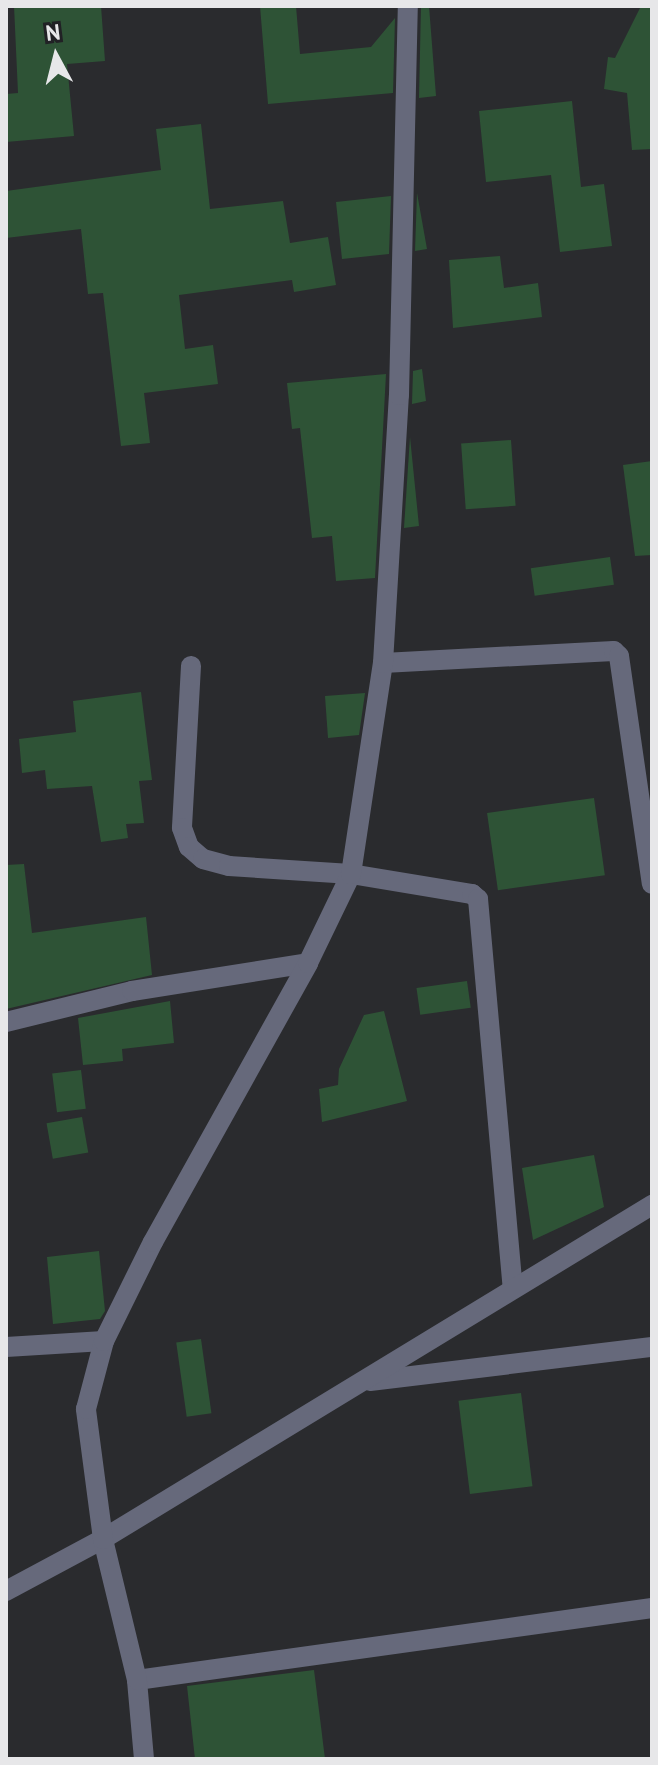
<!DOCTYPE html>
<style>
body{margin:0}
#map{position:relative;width:658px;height:1765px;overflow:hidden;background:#2a2b2e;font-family:"PT Sans",sans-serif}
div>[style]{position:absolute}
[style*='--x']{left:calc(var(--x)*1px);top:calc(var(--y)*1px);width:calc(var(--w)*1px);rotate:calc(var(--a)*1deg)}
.building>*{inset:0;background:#2e5336;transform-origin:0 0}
.lane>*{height:20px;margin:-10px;padding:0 10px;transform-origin:10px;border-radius:10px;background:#66697b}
.street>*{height:20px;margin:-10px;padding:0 10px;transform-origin:10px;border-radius:10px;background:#66697b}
span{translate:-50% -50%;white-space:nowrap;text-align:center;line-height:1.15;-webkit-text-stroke:8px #212125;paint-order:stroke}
.frame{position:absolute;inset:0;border:8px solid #e7e7e9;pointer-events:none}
.north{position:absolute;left:16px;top:16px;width:80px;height:80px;-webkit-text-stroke:6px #212125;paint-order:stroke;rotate:353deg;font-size:22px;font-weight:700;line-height:32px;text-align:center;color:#e7e7e9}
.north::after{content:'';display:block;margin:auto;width:28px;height:36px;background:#e7e7e9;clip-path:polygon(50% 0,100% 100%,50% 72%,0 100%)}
</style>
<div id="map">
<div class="building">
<i style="clip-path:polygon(14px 6px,101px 6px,105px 61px,67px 64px,74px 136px,6px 142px,6px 94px,18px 93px)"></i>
<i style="clip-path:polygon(260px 6px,296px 6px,300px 54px,371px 47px,395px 18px,393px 93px,268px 104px)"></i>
<i style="clip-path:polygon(421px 6px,429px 6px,436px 96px,419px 98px)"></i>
<i style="clip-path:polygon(641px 6px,652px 6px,652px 149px,632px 150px,627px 93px,604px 89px,608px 57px,615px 58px)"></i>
<i style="clip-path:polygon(572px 101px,581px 187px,604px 184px,612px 246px,560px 252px,551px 175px,486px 182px,479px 111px)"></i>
<i style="clip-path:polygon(201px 124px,210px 209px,283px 201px,290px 243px,328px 237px,336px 285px,294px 292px,292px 280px,179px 295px,185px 349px,213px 345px,218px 384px,144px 393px,150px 443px,121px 446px,103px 293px,88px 294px,81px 229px,6px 238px,6px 191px,161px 170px,156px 129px)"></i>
<i style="clip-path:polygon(417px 193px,427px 249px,415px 251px)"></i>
<i style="clip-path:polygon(391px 196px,389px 254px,342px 259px,336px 202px)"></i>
<i style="clip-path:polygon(500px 256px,504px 288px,538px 283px,542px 317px,453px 328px,449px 260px)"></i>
<i style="clip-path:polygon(422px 369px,426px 401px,412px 404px,413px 371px)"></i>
<i style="clip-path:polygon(386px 374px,375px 578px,336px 581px,332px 536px,312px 538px,300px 428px,292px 429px,287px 383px)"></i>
<i style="clip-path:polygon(410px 437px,419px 526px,404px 528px)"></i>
<i style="left:511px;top:440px;width:66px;height:50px;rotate:86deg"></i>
<i style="clip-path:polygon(652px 461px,652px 555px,635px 556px,623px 465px)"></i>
<i style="left:610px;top:557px;width:28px;height:80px;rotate:82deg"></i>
<i style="clip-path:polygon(141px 692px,152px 780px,139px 781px,144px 823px,126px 824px,128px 838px,101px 842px,92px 786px,47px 789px,45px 770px,22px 773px,19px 739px,76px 732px,73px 701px)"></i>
<i style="clip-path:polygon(365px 693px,359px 735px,328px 738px,325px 696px)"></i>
<i style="left:594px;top:798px;width:78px;height:108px;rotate:82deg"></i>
<i style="clip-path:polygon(24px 864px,32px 933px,146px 917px,152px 975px,6px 1009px,6px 865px)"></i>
<i style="left:467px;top:981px;width:27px;height:51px;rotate:82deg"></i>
<i style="clip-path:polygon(170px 1001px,174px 1043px,122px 1049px,123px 1061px,83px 1065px,78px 1018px)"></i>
<i style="clip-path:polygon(384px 1011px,407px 1101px,322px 1122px,319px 1089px,338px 1085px,339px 1069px,364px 1015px)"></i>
<i style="left:81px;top:1070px;width:39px;height:29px;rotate:83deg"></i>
<i style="left:82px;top:1117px;width:36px;height:36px;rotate:80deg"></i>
<i style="clip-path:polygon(594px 1155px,604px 1207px,533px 1240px,522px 1168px)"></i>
<i style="clip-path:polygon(99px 1251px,105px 1311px,100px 1319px,53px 1324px,47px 1257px)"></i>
<i style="left:201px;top:1339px;width:75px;height:25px;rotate:82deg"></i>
<i style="left:521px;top:1393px;width:94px;height:63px;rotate:83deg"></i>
<i style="clip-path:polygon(314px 1670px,325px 1759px,195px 1759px,187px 1686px)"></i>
</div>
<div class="lane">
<i style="--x:191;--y:666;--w:162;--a:93.2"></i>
<i style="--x:182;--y:828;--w:20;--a:70"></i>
<i style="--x:189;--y:847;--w:18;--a:41"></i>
<i style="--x:203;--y:859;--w:27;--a:15"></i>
<i style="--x:229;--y:866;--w:122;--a:3.8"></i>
</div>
<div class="street">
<i style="--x:383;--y:663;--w:231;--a:-3"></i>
<i style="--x:614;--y:651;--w:7;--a:45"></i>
<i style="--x:619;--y:656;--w:230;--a:81.8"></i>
<i style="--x:351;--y:874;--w:123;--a:9.4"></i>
<i style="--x:472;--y:894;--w:8;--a:40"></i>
<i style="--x:478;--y:899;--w:391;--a:84.9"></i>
<i style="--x:6;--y:1022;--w:130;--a:-13.8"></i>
<i style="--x:132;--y:991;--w:178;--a:-9"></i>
<i style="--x:6;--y:1347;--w:98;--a:-3.5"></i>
<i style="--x:370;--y:1381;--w:284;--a:-6.9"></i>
<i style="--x:6;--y:1591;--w:110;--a:-28.2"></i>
<i style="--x:103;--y:1539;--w:643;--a:-31.32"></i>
<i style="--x:137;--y:1680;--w:520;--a:-7.96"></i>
<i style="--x:144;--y:1759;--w:79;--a:-95.1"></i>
<i style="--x:137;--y:1680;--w:145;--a:-103.6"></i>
<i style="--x:103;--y:1539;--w:131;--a:-97.5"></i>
<i style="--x:86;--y:1409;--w:70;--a:-75.2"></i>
<i style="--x:104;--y:1341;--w:110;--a:-63.7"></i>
<i style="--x:153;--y:1242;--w:319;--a:-60.9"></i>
<i style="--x:308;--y:963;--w:99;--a:-64.2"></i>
<i style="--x:351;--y:874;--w:213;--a:-81.4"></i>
<i style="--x:383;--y:663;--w:268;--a:-86.6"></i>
<i style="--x:399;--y:395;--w:389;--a:-88.7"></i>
</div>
<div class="frame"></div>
<div class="north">N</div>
</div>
